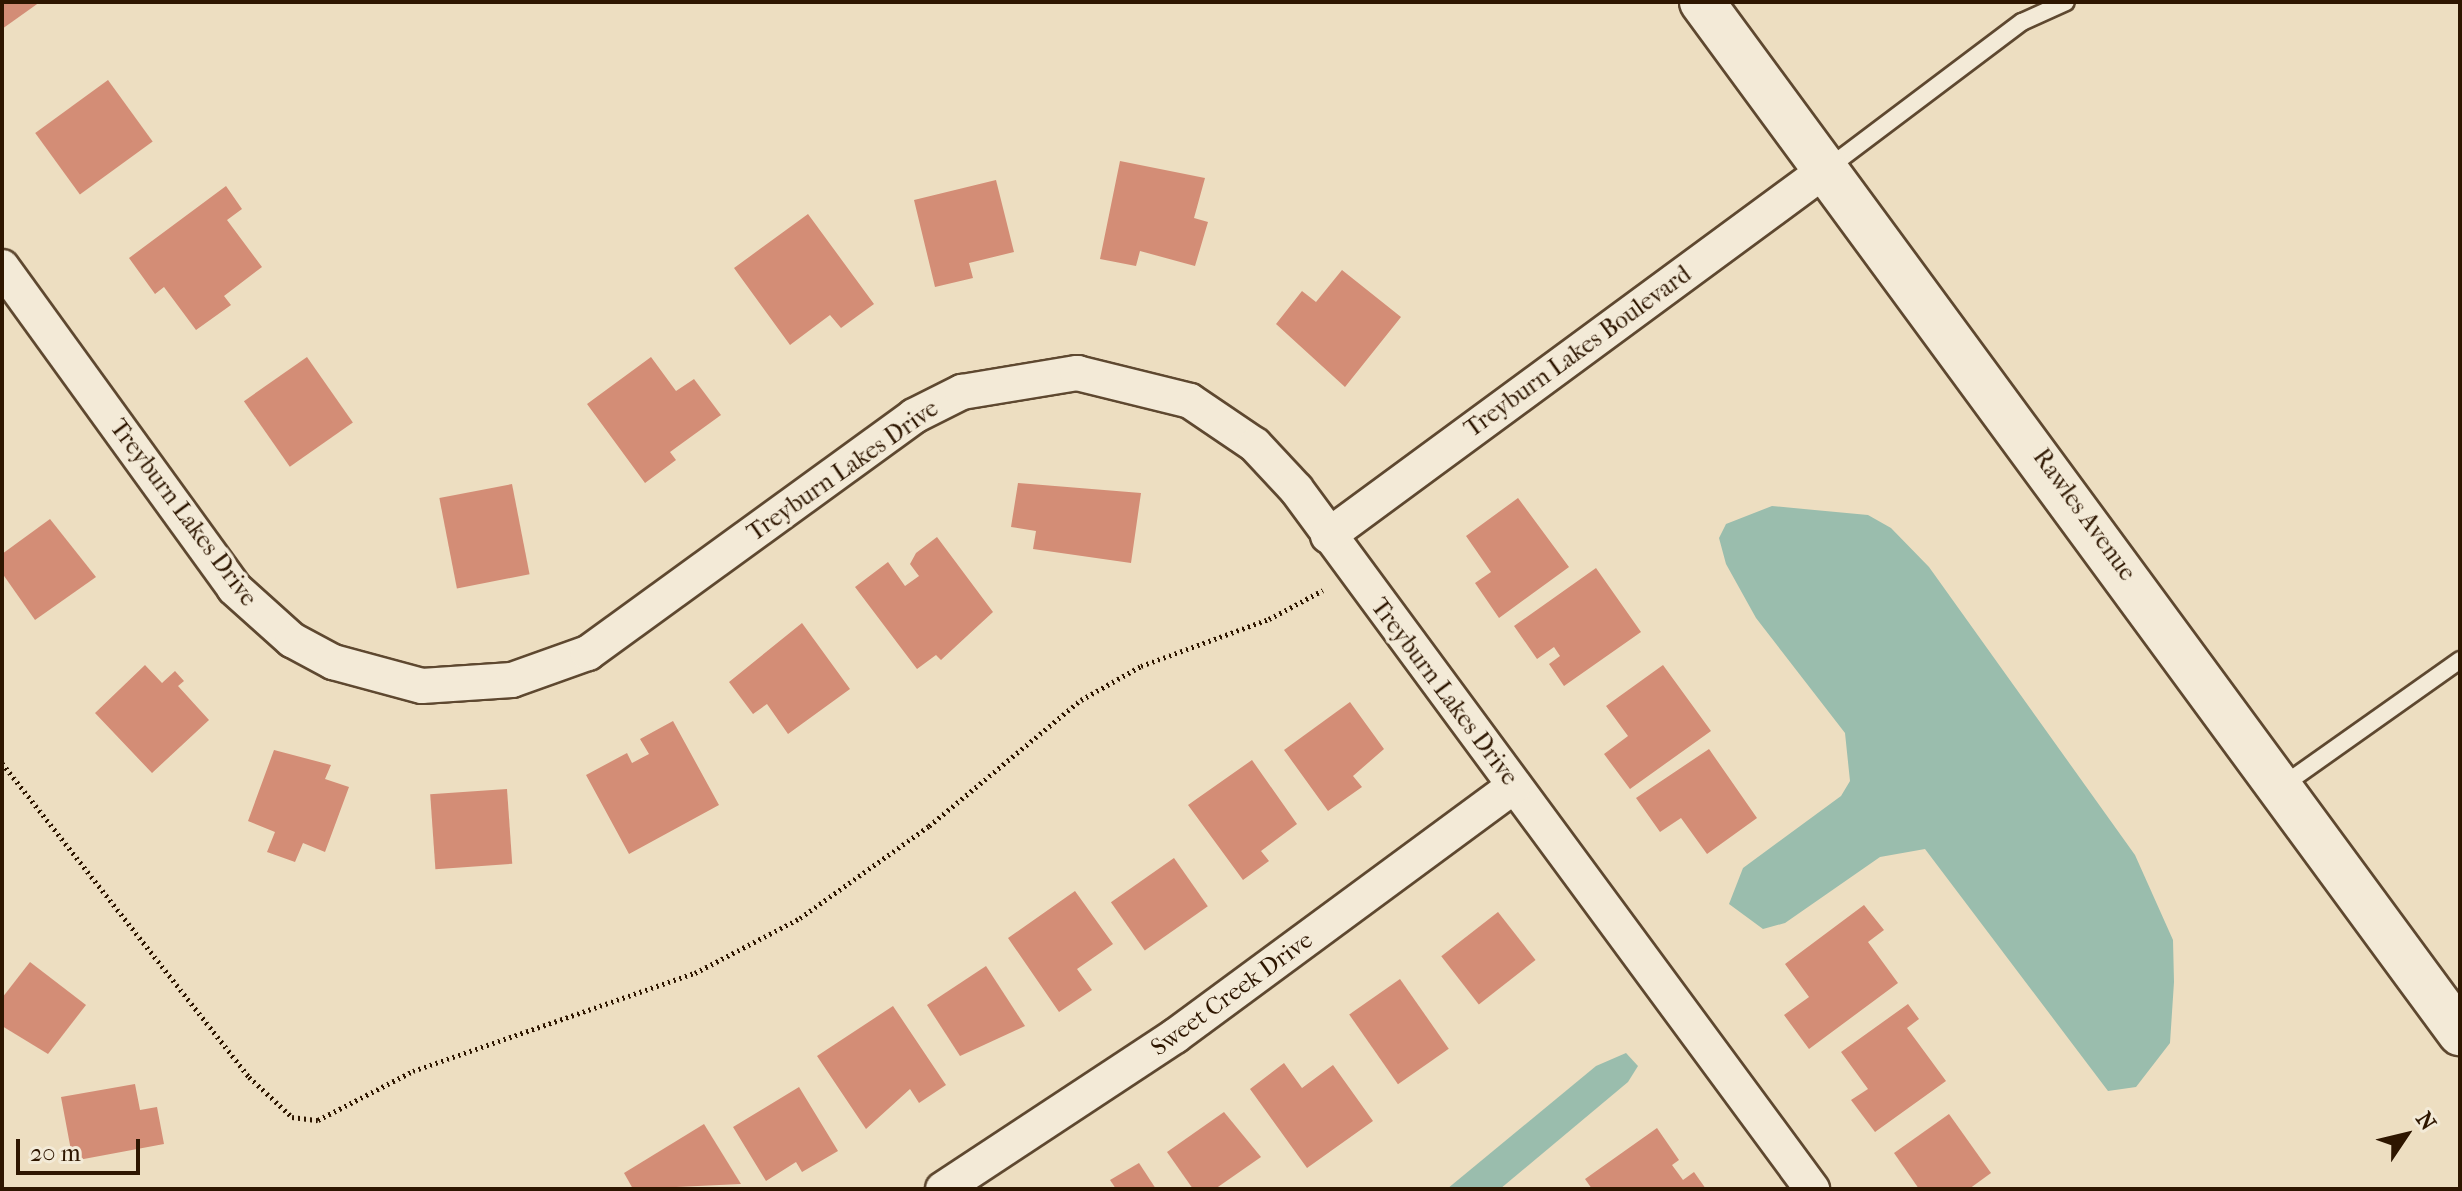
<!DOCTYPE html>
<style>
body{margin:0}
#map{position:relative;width:2462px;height:1191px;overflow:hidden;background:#eddec1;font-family:"IM FELL French Canon",serif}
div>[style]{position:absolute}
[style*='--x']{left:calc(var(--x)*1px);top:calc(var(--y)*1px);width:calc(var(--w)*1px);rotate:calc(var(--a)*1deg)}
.water>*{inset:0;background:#9abdad}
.building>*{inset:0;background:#d38d76;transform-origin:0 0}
.path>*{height:5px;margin-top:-2.5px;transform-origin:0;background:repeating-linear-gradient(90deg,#2e1600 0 2px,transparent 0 6px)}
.roads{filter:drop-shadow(2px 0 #5e4830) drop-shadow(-2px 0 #5e4830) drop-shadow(0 2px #5e4830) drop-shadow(0 -2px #5e4830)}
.lane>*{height:16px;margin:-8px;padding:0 8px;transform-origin:8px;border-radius:8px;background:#f3ead7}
.street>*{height:34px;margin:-17px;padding:0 17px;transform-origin:17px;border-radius:17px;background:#f3ead7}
.secondary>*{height:44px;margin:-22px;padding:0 22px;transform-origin:22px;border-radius:22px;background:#f3ead7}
span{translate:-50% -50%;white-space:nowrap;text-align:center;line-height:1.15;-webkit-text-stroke:7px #f3ead7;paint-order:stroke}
.street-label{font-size:24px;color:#2e1600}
.frame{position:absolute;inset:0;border:4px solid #2e1600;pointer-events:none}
.north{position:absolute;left:2366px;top:1095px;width:80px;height:80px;-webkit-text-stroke:6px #f3ead7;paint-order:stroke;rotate:55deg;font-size:22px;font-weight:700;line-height:32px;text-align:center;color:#2e1600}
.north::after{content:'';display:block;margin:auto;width:28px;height:36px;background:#2e1600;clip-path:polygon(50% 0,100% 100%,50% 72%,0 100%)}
.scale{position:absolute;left:16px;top:1139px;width:124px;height:36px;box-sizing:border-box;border:4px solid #2e1600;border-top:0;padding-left:10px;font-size:24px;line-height:28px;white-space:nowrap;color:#2e1600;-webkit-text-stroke:6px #f3ead7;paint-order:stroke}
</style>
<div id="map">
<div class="water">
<i style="clip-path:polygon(1772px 506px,1868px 515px,1891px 528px,1929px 567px,2135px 855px,2173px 940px,2174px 982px,2170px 1043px,2136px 1087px,2108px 1091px,1925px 849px,1880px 857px,1785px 923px,1763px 929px,1729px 904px,1743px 868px,1841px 796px,1850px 781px,1845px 733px,1756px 618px,1726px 564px,1719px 538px,1726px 524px)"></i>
<i style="clip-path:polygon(1626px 1053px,1638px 1066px,1628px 1082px,1500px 1189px,1447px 1189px,1596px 1066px)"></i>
</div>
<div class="building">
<i style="clip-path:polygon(2px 2px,40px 2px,2px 29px)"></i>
<i style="left:108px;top:80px;width:76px;height:90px;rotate:54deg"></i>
<i style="clip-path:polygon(1120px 161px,1205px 178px,1194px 218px,1208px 222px,1195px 266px,1140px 251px,1136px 266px,1100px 259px)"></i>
<i style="clip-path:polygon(996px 180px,1014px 252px,969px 263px,973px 278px,935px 287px,914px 200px)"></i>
<i style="clip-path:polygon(226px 186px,242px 209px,227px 220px,262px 267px,224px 296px,231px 305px,196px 330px,164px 287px,155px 294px,129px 258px)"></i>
<i style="clip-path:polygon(808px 214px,874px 304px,841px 328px,830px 315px,790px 345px,734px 268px)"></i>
<i style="clip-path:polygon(1342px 270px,1401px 317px,1345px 387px,1276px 324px,1302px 291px,1316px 302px)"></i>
<i style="left:307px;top:357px;width:80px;height:77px;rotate:55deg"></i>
<i style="clip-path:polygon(651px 357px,676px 391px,694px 379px,721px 415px,670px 452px,676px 460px,645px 483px,587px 404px)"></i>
<i style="clip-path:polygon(1018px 483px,1141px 493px,1131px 563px,1033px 549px,1036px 531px,1011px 527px)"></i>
<i style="left:512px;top:484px;width:92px;height:74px;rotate:79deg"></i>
<i style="clip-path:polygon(1518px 498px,1569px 567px,1499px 618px,1475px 583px,1491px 572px,1466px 536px)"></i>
<i style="clip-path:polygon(50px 519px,96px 577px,35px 620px,2px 573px,2px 554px)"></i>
<i style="clip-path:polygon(937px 537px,993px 612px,941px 660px,936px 655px,917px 669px,855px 587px,888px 562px,905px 586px,919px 576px,910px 564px,916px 553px)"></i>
<i style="clip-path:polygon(1596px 568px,1641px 632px,1564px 686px,1549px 664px,1560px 656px,1554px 647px,1537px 659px,1514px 626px)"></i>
<i style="clip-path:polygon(802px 623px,850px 689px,788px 734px,767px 704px,753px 714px,729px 682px)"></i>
<i style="clip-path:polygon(145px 665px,162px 683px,175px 671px,184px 681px,178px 686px,209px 720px,152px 773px,95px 713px)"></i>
<i style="clip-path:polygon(1663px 665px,1711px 731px,1630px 789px,1604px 754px,1628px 736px,1606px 706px)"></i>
<i style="clip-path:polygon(1350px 702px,1384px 749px,1353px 776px,1362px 787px,1328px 811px,1284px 750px)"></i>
<i style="clip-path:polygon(673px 721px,719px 805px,629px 854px,586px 775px,627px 753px,632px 763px,649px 754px,640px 739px)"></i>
<i style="clip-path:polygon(1709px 749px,1757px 818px,1707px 854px,1681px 818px,1660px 832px,1636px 798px)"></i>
<i style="clip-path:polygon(274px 750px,331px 765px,325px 779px,349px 787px,325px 852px,303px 843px,295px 862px,267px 852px,275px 832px,248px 821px)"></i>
<i style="clip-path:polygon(1252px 760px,1297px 824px,1261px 851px,1269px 861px,1243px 880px,1188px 805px)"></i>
<i style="left:507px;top:789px;width:75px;height:77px;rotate:86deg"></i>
<i style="left:1174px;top:858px;width:59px;height:77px;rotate:55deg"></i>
<i style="clip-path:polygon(1075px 891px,1113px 944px,1077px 969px,1092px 990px,1059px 1012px,1008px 938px)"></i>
<i style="clip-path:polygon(1864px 905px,1884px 930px,1868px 942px,1898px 983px,1809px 1049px,1784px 1015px,1809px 997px,1785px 964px)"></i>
<i style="left:1498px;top:912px;width:61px;height:72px;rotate:52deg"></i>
<i style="clip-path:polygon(30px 962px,86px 1005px,48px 1054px,2px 1026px,2px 998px)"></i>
<i style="clip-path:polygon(986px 966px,1025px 1026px,960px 1056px,927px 1005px)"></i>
<i style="left:1400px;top:979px;width:85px;height:62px;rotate:55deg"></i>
<i style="clip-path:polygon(1908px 1004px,1919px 1019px,1907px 1028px,1946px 1081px,1875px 1132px,1851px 1100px,1868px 1089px,1841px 1052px)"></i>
<i style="clip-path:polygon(893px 1006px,946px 1085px,919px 1103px,910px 1089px,866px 1129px,817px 1056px)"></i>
<i style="clip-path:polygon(1284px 1063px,1302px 1088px,1333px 1065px,1373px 1121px,1307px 1168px,1250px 1089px)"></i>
<i style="clip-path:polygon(135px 1084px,140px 1110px,157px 1107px,164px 1144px,73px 1161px,61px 1097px)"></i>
<i style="clip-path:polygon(799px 1087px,838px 1151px,802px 1172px,796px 1162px,766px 1181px,733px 1127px)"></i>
<i style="clip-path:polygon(1224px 1112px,1261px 1157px,1215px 1189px,1193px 1189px,1167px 1152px)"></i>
<i style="clip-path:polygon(1949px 1114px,1991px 1173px,1969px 1189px,1919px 1189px,1894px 1153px)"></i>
<i style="clip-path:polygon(704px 1124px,741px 1184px,633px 1189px,624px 1173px)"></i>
<i style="clip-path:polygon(1657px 1128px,1679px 1160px,1672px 1165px,1683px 1180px,1694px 1172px,1706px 1189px,1592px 1189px,1585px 1179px)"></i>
<i style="clip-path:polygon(1139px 1163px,1156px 1189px,1116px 1189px,1110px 1180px)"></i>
</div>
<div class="path">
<i style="--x:2;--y:763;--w:400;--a:51.8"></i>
<i style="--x:249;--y:1077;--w:59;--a:42.9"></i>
<i style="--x:292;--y:1117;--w:26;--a:7"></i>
<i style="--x:318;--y:1120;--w:107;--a:-27.3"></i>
<i style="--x:413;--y:1071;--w:299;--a:-19.2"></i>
<i style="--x:695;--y:973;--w:119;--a:-27.6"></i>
<i style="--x:800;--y:918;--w:158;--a:-35.5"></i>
<i style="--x:929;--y:826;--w:197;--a:-39.7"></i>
<i style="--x:1081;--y:700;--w:69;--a:-29.5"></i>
<i style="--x:1141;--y:666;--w:136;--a:-20.2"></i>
<i style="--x:1269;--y:619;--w:61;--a:-28.2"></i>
</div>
<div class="roads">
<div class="lane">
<i style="--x:1828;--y:168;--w:243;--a:-37"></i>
<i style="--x:2022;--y:22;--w:48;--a:-24.4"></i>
<i style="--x:2282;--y:786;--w:218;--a:-35.3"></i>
</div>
<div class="street">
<i style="--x:2;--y:267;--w:396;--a:54.1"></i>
<i style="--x:234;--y:588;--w:78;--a:41.9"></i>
<i style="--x:292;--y:640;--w:47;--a:28.2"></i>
<i style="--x:333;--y:662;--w:92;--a:15.1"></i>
<i style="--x:422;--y:686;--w:90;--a:-3.8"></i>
<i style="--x:512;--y:680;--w:81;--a:-19.6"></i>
<i style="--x:588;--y:653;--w:403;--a:-36"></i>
<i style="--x:914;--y:416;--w:54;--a:-26.6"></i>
<i style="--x:962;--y:392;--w:117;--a:-9.4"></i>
<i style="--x:1077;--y:373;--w:116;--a:13.9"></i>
<i style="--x:1190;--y:401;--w:78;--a:34.1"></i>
<i style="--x:1255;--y:445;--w:60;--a:47"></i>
<i style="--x:1296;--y:489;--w:870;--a:53.6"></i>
<i style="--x:1328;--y:536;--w:621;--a:-36.35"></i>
<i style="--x:943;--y:1189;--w:278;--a:-33.4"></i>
<i style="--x:1175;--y:1036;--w:421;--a:-36.4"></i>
</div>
<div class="secondary">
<i style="--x:1702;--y:2;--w:1280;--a:53.68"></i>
</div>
</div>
<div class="street-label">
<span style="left:1578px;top:352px;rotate:-36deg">Treyburn Lakes Boulevard</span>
<span style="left:843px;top:471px;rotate:-35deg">Treyburn Lakes Drive</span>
<span style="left:183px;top:513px;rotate:53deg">Treyburn Lakes Drive</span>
<span style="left:2084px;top:515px;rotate:54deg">Rawles Avenue</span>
<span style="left:1444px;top:692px;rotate:53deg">Treyburn Lakes Drive</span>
<span style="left:1232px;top:994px;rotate:-36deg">Sweet Creek Drive</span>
</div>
<div class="frame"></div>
<div class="north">N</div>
<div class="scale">20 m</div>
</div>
